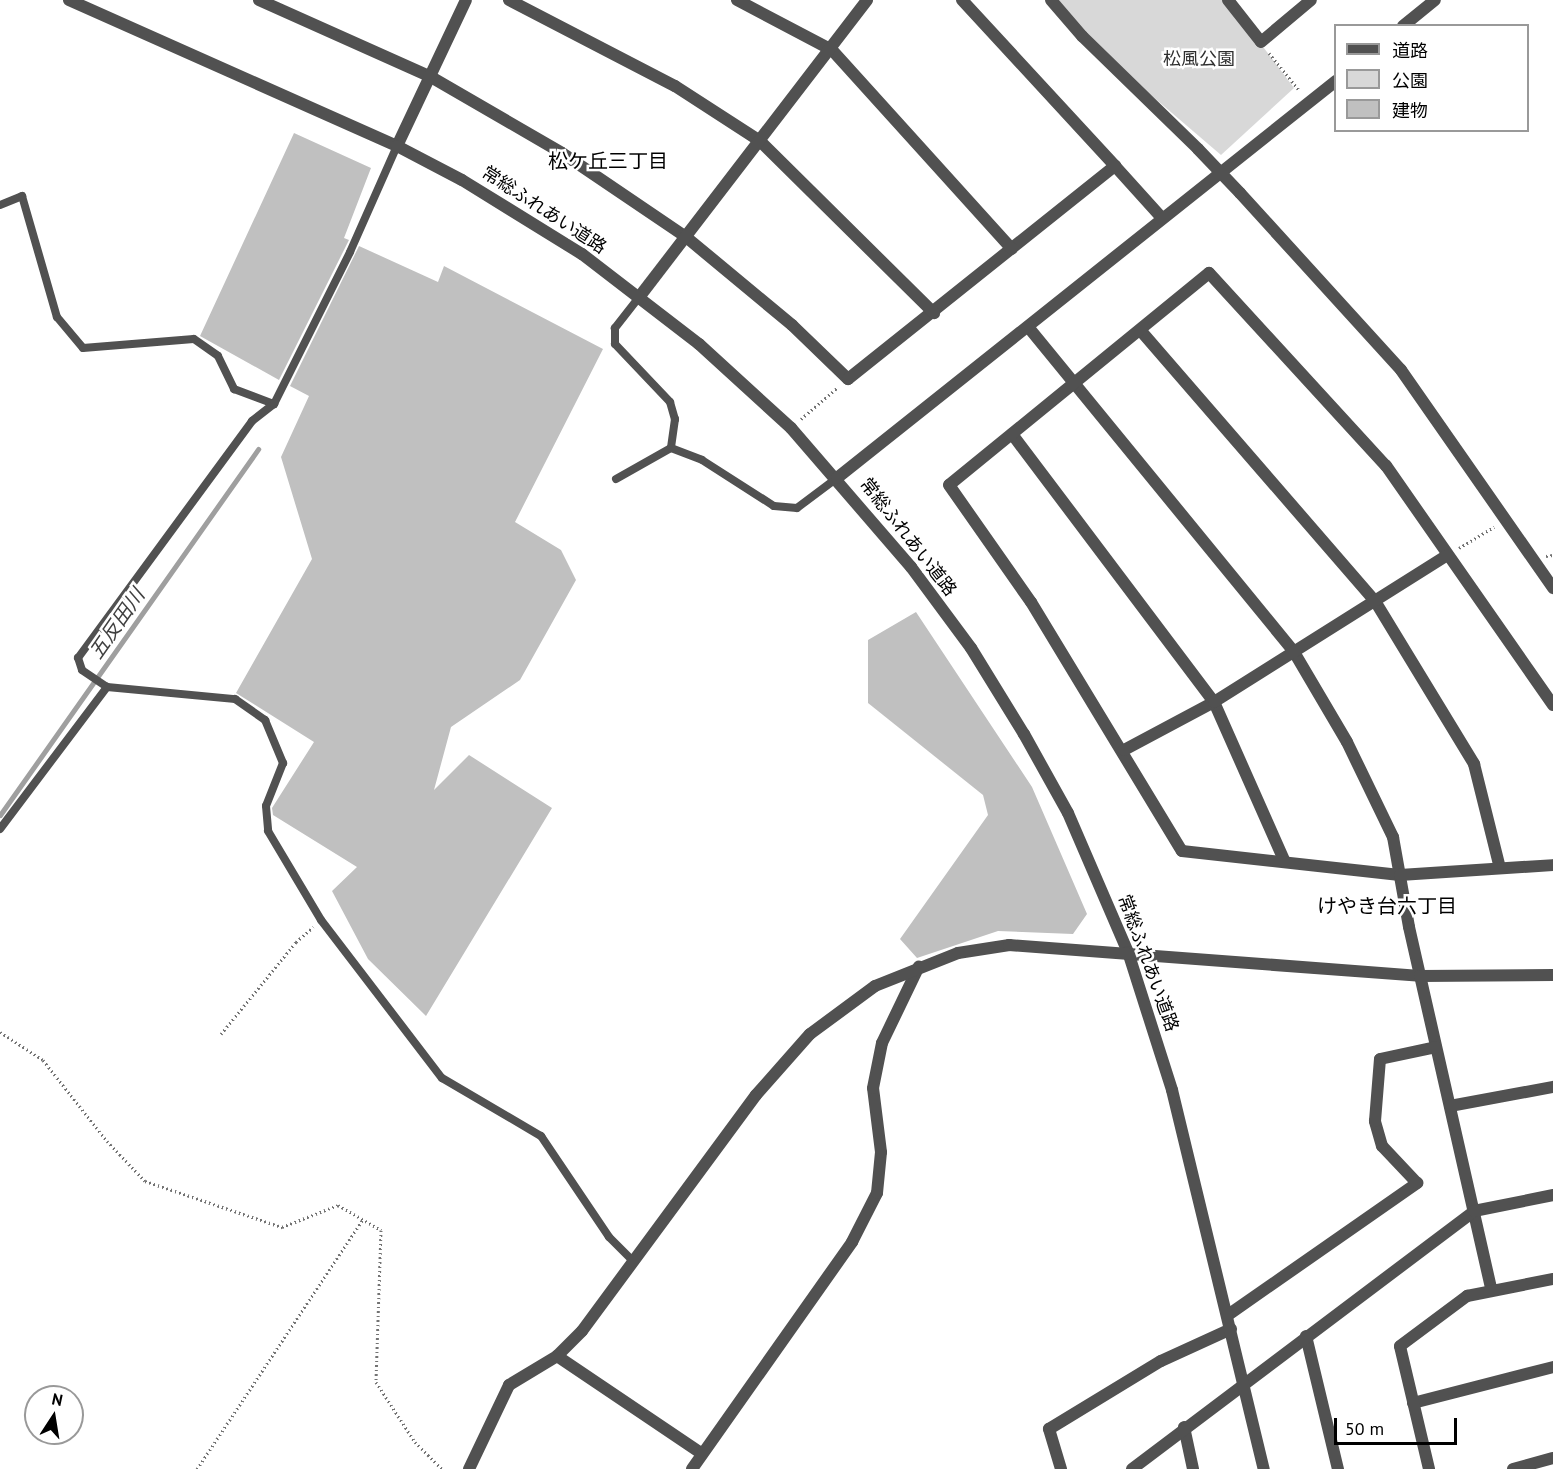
<!DOCTYPE html>
<meta charset="utf-8">
<style>
body{margin:0}
#map{position:relative;width:1553px;height:1469px;overflow:hidden;background:#fff;font-family:"PT Sans","Noto Sans JP",sans-serif}
div>[style]{position:absolute}
[style*='--x']{left:calc(var(--x)*1px);top:calc(var(--y)*1px);width:calc(var(--w)*1px);rotate:calc(var(--a)*1deg)}
.green>*{inset:0;background:#d8d8d8}
.stream>*{height:5px;margin:-2.5px;padding:0 2.5px;transform-origin:2.5px;border-radius:2.5px;background:#9f9f9f}
.building>*{inset:0;background:#c0c0c0}
.path>*{height:3px;margin-top:-1.5px;transform-origin:0;background:repeating-linear-gradient(90deg,#737373 0 1.5px,transparent 0 4.5px)}
.service>*{height:8px;margin:-4px;padding:0 4px;transform-origin:4px;border-radius:4px;background:#515151}
.pedestrian>*{height:12px;margin:-6px;padding:0 6px;transform-origin:6px;border-radius:6px;background:#515151}
.minor>*{height:12px;margin:-6px;padding:0 6px;transform-origin:6px;border-radius:6px;background:#515151}
.tertiary>*{height:12px;margin:-6px;padding:0 6px;transform-origin:6px;border-radius:6px;background:#515151}
.minor-bridge>*{height:12px;margin:-6px;padding:0 6px;transform-origin:6px;border-radius:6px;background:#515151}
span{translate:-50% -50%;white-space:nowrap;text-align:center;line-height:1.15;-webkit-text-stroke:5px #fff;paint-order:stroke}
.park-label{font-size:18px;color:#2f2f2f}
.street-label{font-size:18px;color:#000}
.neighbourhood-label{font-size:20px;color:#000}
.water-label{font-size:20px;color:#404040;font-style:italic}
.legend{position:absolute;left:1334px;top:24px;width:195px;height:108px;box-sizing:border-box;background:#fff;border:2px solid #999;margin:0;padding:8px 10px;list-style:none;font-size:18px;color:#000}
.legend li{display:flex;align-items:center;gap:12px;height:30px}
.legend b{width:30px;border:2px solid #999}
.north{position:absolute;left:24px;top:1385px;width:60px;height:60px;box-sizing:border-box;background:#fff;border:2px solid #999;border-radius:50%;rotate:12deg;font-size:16px;font-weight:700;line-height:24px;text-align:center;color:#000}
.north::after{content:'';display:block;margin:auto;width:21px;height:27px;background:#000;clip-path:polygon(50% 0,100% 100%,50% 72%,0 100%)}
.scale{position:absolute;left:1334px;top:1418px;width:123px;height:27px;box-sizing:border-box;border:3px solid #000;border-top:0;padding-left:8px;font-size:18px;line-height:21px;white-space:nowrap;color:#000;-webkit-text-stroke:4px #fff;paint-order:stroke}
</style>
<div id="map">
<div class="green">
<i style="clip-path:polygon(1051px 0,1228px 0,1294px 88px,1221px 155px,1082px 36px)"></i>
</div>
<div class="stream">
<i style="--x:0;--y:815;--w:448;--a:-54.8"></i>
</div>
<div class="building">
<i style="clip-path:polygon(294px 133px,371px 168px,344px 238px,349px 240px,279px 380px,200px 336px)"></i>
<i style="clip-path:polygon(359px 246px,438px 282px,444px 266px,603px 349px,515px 522px,561px 550px,576px 580px,520px 680px,451px 727px,434px 790px,469px 755px,552px 808px,426px 1016px,368px 959px,332px 891px,357px 867px,273px 815px,272px 808px,314px 742px,236px 693px,312px 559px,281px 457px,309px 396px,290px 386px)"></i>
<i style="clip-path:polygon(916px 612px,1032px 787px,1087px 914px,1073px 934px,998px 931px,917px 958px,900px 939px,988px 815px,983px 795px,868px 703px,868px 640px)"></i>
</div>
<div class="path">
<i style="--x:1269;--y:53;--w:48;--a:51"></i>
<i style="--x:801;--y:419;--w:48;--a:-40.7"></i>
<i style="--x:1459;--y:548;--w:41;--a:-31"></i>
<i style="--x:1546;--y:556;--w:7;--a:-8"></i>
<i style="--x:0;--y:1032;--w:51;--a:33.1"></i>
<i style="--x:43;--y:1060;--w:103;--a:51.7"></i>
<i style="--x:107;--y:1141;--w:55;--a:46.5"></i>
<i style="--x:145;--y:1181;--w:145;--a:18.6"></i>
<i style="--x:282;--y:1227;--w:60;--a:-21.4"></i>
<i style="--x:338;--y:1205;--w:50;--a:30.2"></i>
<i style="--x:381;--y:1230;--w:152;--a:91.9"></i>
<i style="--x:376;--y:1382;--w:72;--a:57"></i>
<i style="--x:415;--y:1442;--w:38;--a:45"></i>
<i style="--x:221;--y:1034;--w:119;--a:-50.8"></i>
<i style="--x:296;--y:942;--w:23;--a:-41"></i>
<i style="--x:197;--y:1469;--w:300;--a:-56.4"></i>
</div>
<div class="service">
<i style="--x:0;--y:205;--w:24;--a:-22"></i>
<i style="--x:22;--y:196;--w:126;--a:73.9"></i>
<i style="--x:57;--y:317;--w:40;--a:50"></i>
<i style="--x:83;--y:348;--w:111;--a:-4.6"></i>
<i style="--x:194;--y:339;--w:29;--a:35"></i>
<i style="--x:218;--y:356;--w:37;--a:64"></i>
<i style="--x:234;--y:389;--w:43;--a:20.6"></i>
<i style="--x:640;--y:296;--w:41;--a:128"></i>
<i style="--x:615;--y:328;--w:16;--a:90"></i>
<i style="--x:615;--y:344;--w:80;--a:46.5"></i>
<i style="--x:670;--y:402;--w:18;--a:74"></i>
<i style="--x:675;--y:419;--w:29;--a:98"></i>
<i style="--x:616;--y:479;--w:63;--a:-29.4"></i>
<i style="--x:671;--y:448;--w:33;--a:21"></i>
<i style="--x:702;--y:460;--w:85;--a:32.6"></i>
<i style="--x:774;--y:506;--w:23;--a:5"></i>
<i style="--x:797;--y:508;--w:50;--a:-36.9"></i>
<i style="--x:107;--y:687;--w:129;--a:5.4"></i>
<i style="--x:235;--y:699;--w:37;--a:35"></i>
<i style="--x:265;--y:720;--w:47;--a:67.3"></i>
<i style="--x:283;--y:763;--w:46;--a:111.6"></i>
<i style="--x:266;--y:806;--w:25;--a:85"></i>
<i style="--x:268;--y:831;--w:104;--a:59.2"></i>
<i style="--x:321;--y:920;--w:199;--a:52.6"></i>
<i style="--x:442;--y:1078;--w:115;--a:30.4"></i>
<i style="--x:541;--y:1136;--w:122;--a:56"></i>
<i style="--x:609;--y:1237;--w:35;--a:45"></i>
<i style="--x:0;--y:829;--w:178;--a:-53"></i>
<i style="--x:107;--y:687;--w:30;--a:-146"></i>
<i style="--x:82;--y:670;--w:13;--a:-108"></i>
<i style="--x:78;--y:658;--w:294;--a:-53.7"></i>
<i style="--x:252;--y:421;--w:28;--a:-38"></i>
<i style="--x:274;--y:404;--w:170;--a:-63.4"></i>
<i style="--x:350;--y:252;--w:116;--a:-66.1"></i>
</div>
<div class="pedestrian">
<i style="--x:1051;--y:0;--w:48;--a:49.3"></i>
<i style="--x:1082;--y:36;--w:162;--a:44.2"></i>
</div>
<div class="minor">
<i style="--x:259;--y:0;--w:188;--a:24.1"></i>
<i style="--x:431;--y:77;--w:151;--a:30.1"></i>
<i style="--x:562;--y:153;--w:150;--a:34.1"></i>
<i style="--x:686;--y:237;--w:138;--a:39.7"></i>
<i style="--x:792;--y:325;--w:78;--a:44"></i>
<i style="--x:848;--y:379;--w:342;--a:-38.6"></i>
<i style="--x:1115;--y:166;--w:70;--a:47.9"></i>
<i style="--x:509;--y:0;--w:187;--a:27.4"></i>
<i style="--x:675;--y:86;--w:101;--a:32.9"></i>
<i style="--x:760;--y:141;--w:245;--a:44.7"></i>
<i style="--x:737;--y:0;--w:107;--a:27.8"></i>
<i style="--x:832;--y:50;--w:268;--a:47.9"></i>
<i style="--x:962;--y:0;--w:226;--a:47.3"></i>
<i style="--x:1228;--y:0;--w:53;--a:51.8"></i>
<i style="--x:1261;--y:42;--w:65;--a:-40"></i>
<i style="--x:397;--y:146;--w:161;--a:-64.7"></i>
<i style="--x:1240;--y:193;--w:239;--a:47.7"></i>
<i style="--x:1401;--y:370;--w:266;--a:55.1"></i>
<i style="--x:640;--y:296;--w:373;--a:-52.5"></i>
<i style="--x:1029;--y:328;--w:419;--a:50.7"></i>
<i style="--x:1294;--y:652;--w:104;--a:59.5"></i>
<i style="--x:1347;--y:742;--w:106;--a:64.2"></i>
<i style="--x:1393;--y:837;--w:91;--a:79.9"></i>
<i style="--x:1409;--y:927;--w:371;--a:77.2"></i>
<i style="--x:1141;--y:331;--w:357;--a:49.1"></i>
<i style="--x:1375;--y:601;--w:191;--a:58.7"></i>
<i style="--x:1474;--y:764;--w:107;--a:76"></i>
<i style="--x:1012;--y:434;--w:336;--a:53"></i>
<i style="--x:1214;--y:702;--w:175;--a:66.1"></i>
<i style="--x:1553;--y:705;--w:292;--a:-124.9"></i>
<i style="--x:1386;--y:466;--w:262;--a:-132.5"></i>
<i style="--x:1209;--y:273;--w:335;--a:140.8"></i>
<i style="--x:949;--y:485;--w:143;--a:55"></i>
<i style="--x:1031;--y:602;--w:291;--a:58.8"></i>
<i style="--x:1182;--y:851;--w:219;--a:6.3"></i>
<i style="--x:1400;--y:875;--w:153;--a:-3.7"></i>
<i style="--x:1124;--y:750;--w:102;--a:-28.1"></i>
<i style="--x:1214;--y:702;--w:275;--a:-32.2"></i>
<i style="--x:1450;--y:1106;--w:105;--a:-10.5"></i>
<i style="--x:1228;--y:1315;--w:231;--a:-34.9"></i>
<i style="--x:1417;--y:1183;--w:51;--a:-133.4"></i>
<i style="--x:1382;--y:1146;--w:26;--a:-106"></i>
<i style="--x:1375;--y:1121;--w:62;--a:-85.4"></i>
<i style="--x:1380;--y:1059;--w:57;--a:-12.1"></i>
<i style="--x:1306;--y:1336;--w:137;--a:76.5"></i>
<i style="--x:557;--y:1356;--w:174;--a:34"></i>
<i style="--x:1413;--y:1403;--w:145;--a:-14.4"></i>
<i style="--x:1184;--y:1427;--w:43;--a:77.9"></i>
<i style="--x:692;--y:1469;--w:278;--a:-54.8"></i>
<i style="--x:852;--y:1242;--w:55;--a:-63"></i>
<i style="--x:877;--y:1193;--w:41;--a:-84.4"></i>
<i style="--x:881;--y:1152;--w:64;--a:-97.1"></i>
<i style="--x:873;--y:1088;--w:46;--a:-78.7"></i>
<i style="--x:882;--y:1043;--w:85;--a:-64.3"></i>
<i style="--x:1061;--y:1469;--w:42;--a:-106.7"></i>
<i style="--x:1049;--y:1429;--w:131;--a:-31.3"></i>
<i style="--x:1161;--y:1361;--w:77;--a:-24.6"></i>
<i style="--x:1132;--y:1469;--w:428;--a:-37"></i>
<i style="--x:1474;--y:1211;--w:81;--a:-11.4"></i>
<i style="--x:1429;--y:1469;--w:126;--a:-103.3"></i>
<i style="--x:1400;--y:1346;--w:84;--a:-36.7"></i>
<i style="--x:1467;--y:1296;--w:88;--a:-11.2"></i>
<i style="--x:1513;--y:1469;--w:41;--a:-15.4"></i>
</div>
<div class="tertiary">
<i style="--x:69;--y:0;--w:359;--a:24"></i>
<i style="--x:397;--y:146;--w:73;--a:27.6"></i>
<i style="--x:462;--y:180;--w:141;--a:31.7"></i>
<i style="--x:582;--y:254;--w:148;--a:37.6"></i>
<i style="--x:699;--y:344;--w:125;--a:42.4"></i>
<i style="--x:791;--y:428;--w:184;--a:49.2"></i>
<i style="--x:911;--y:567;--w:101;--a:53.5"></i>
<i style="--x:971;--y:648;--w:101;--a:58.4"></i>
<i style="--x:1024;--y:734;--w:90;--a:60.9"></i>
<i style="--x:1068;--y:813;--w:151;--a:66.7"></i>
<i style="--x:1128;--y:952;--w:145;--a:72.3"></i>
<i style="--x:1172;--y:1090;--w:390;--a:76.4"></i>
<i style="--x:1403;--y:26;--w:41;--a:-39.1"></i>
<i style="--x:837;--y:478;--w:638;--a:-38.51"></i>
<i style="--x:469;--y:1469;--w:93;--a:-64.5"></i>
<i style="--x:509;--y:1385;--w:56;--a:-31.1"></i>
<i style="--x:557;--y:1356;--w:35;--a:-45"></i>
<i style="--x:582;--y:1331;--w:293;--a:-53.6"></i>
<i style="--x:756;--y:1095;--w:81;--a:-48.5"></i>
<i style="--x:810;--y:1034;--w:81;--a:-36.4"></i>
<i style="--x:875;--y:986;--w:89;--a:-21.7"></i>
<i style="--x:958;--y:953;--w:52;--a:-8.9"></i>
<i style="--x:1009;--y:945;--w:412;--a:4.3"></i>
<i style="--x:1420;--y:976;--w:133;--a:-0.4"></i>
</div>
<div class="minor-bridge">
<i style="--x:1198;--y:149;--w:61;--a:46.3"></i>
</div>
<div class="park-label">
<span style="left:1199px;top:59px">松風公園</span>
</div>
<div class="street-label">
<span style="left:544px;top:210px;rotate:33deg">常総ふれあい道路</span>
<span style="left:908px;top:537px;rotate:52deg">常総ふれあい道路</span>
<span style="left:1148px;top:963px;rotate:70deg">常総ふれあい道路</span>
</div>
<div class="neighbourhood-label">
<span style="left:608px;top:161px">松ケ丘三丁目</span>
<span style="left:1387px;top:906px">けやき台六丁目</span>
</div>
<div class="water-label">
<span style="left:117px;top:624px;rotate:-55deg">五反田川</span>
</div>
<ul class="legend">
<li><b style="height:8px;background:#515151"></b>道路</li>
<li><b style="height:16px;background:#d8d8d8"></b>公園</li>
<li><b style="height:16px;background:#c0c0c0"></b>建物</li>
</ul>
<div class="north">N</div>
<div class="scale">50 m</div>
</div>
